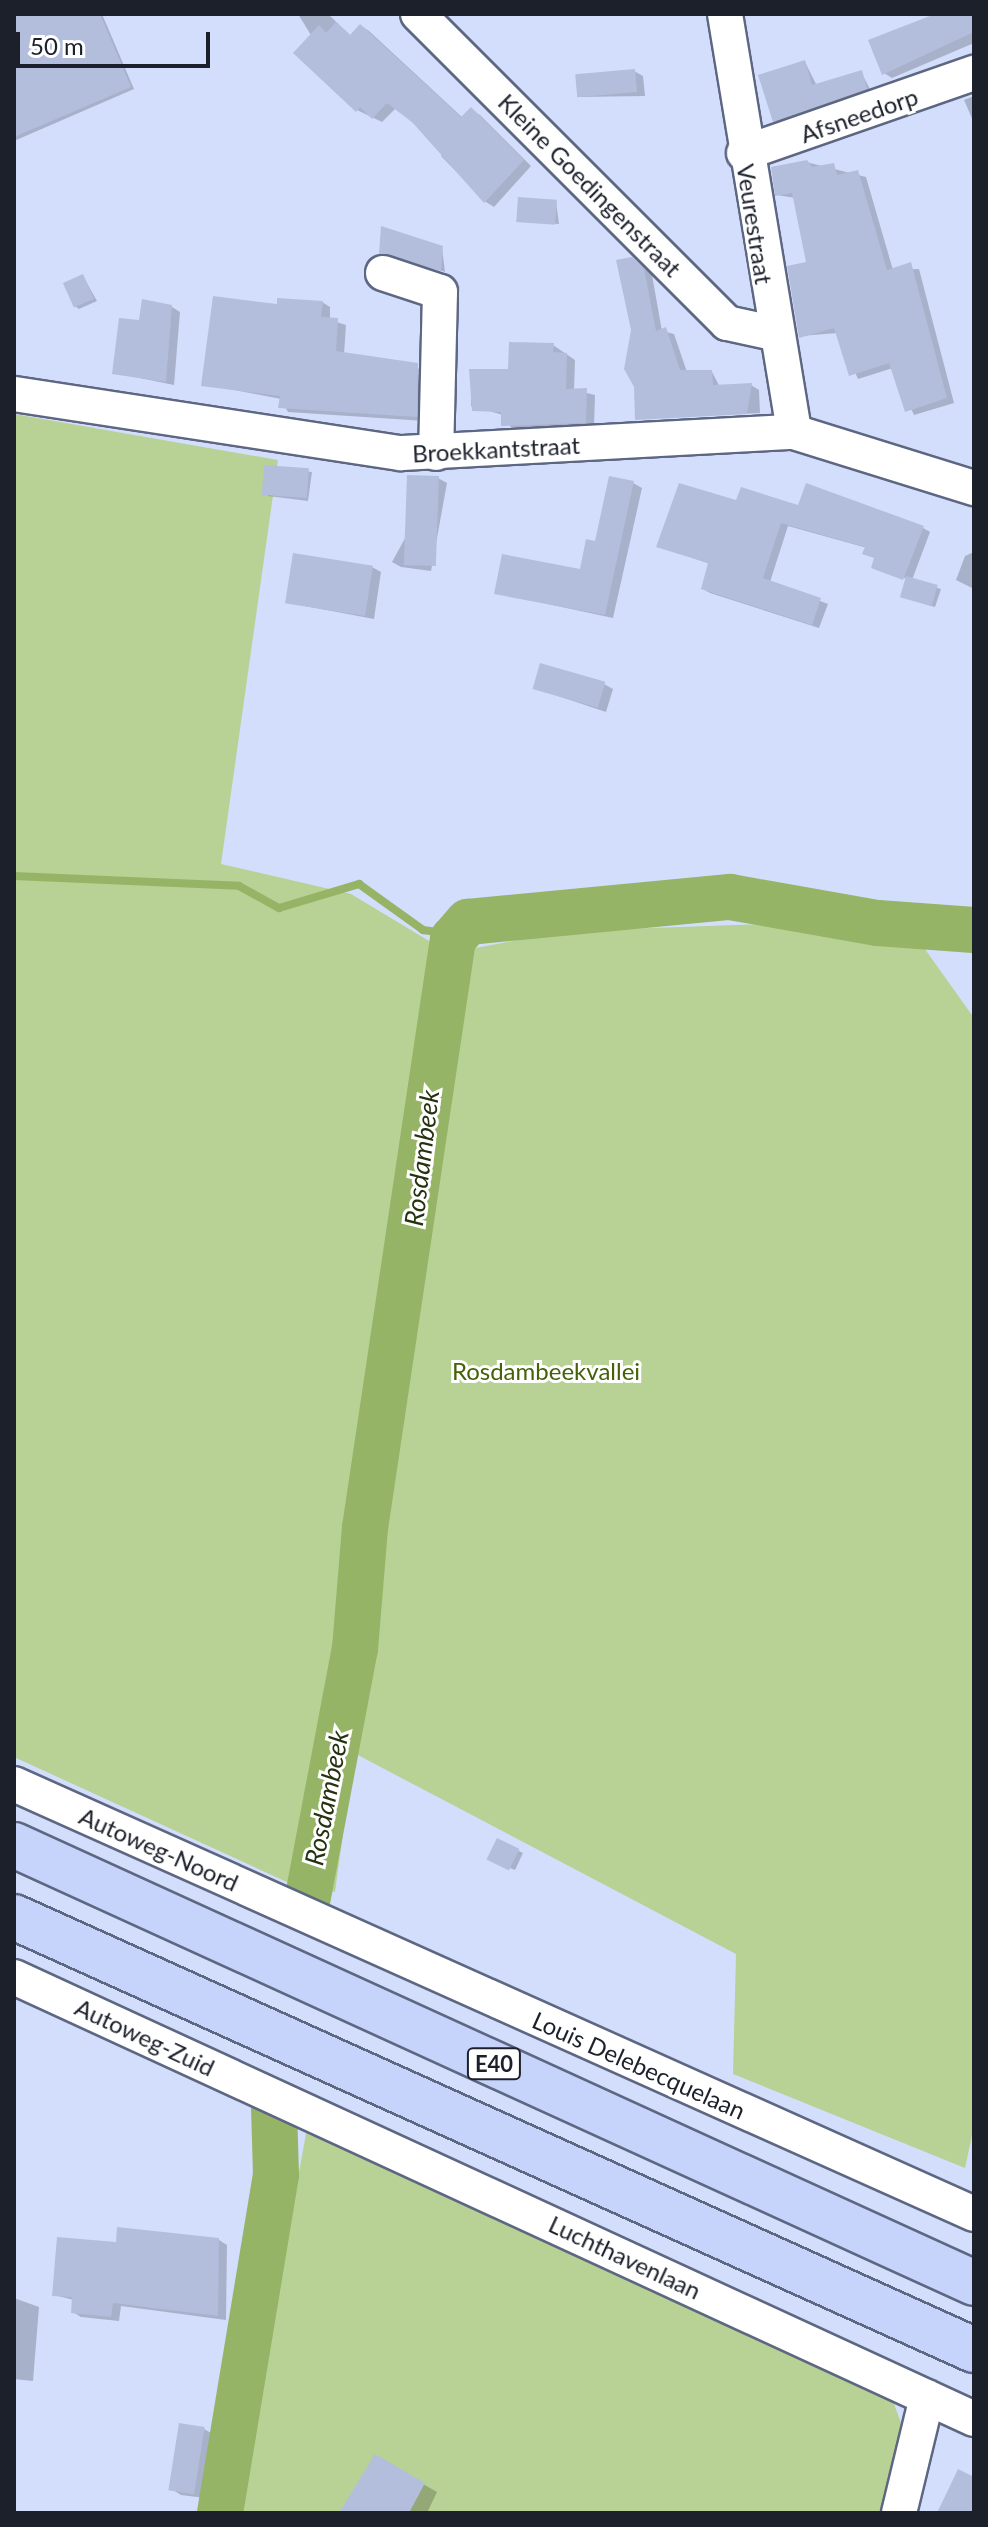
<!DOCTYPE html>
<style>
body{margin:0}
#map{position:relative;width:988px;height:2527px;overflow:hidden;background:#d3defd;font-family:Lato,sans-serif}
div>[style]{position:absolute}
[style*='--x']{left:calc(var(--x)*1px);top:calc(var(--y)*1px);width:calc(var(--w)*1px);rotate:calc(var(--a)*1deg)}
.green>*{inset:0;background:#b8d195}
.shadow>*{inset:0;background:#0003}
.stream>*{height:8px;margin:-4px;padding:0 4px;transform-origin:4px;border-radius:4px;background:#95b466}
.river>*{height:46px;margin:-23px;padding:0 23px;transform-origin:23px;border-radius:23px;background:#95b466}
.building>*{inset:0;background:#b3bedc;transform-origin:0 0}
.roads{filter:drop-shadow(2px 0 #5d6782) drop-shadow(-2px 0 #5d6782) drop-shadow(0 2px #5d6782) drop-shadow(0 -2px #5d6782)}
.minor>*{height:34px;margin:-17px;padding:0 17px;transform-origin:17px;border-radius:17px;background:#fff}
.highway>*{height:44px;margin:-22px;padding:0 22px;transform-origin:22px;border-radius:22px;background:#c6d4fc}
span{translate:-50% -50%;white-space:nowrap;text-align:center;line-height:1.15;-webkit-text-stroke:6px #fff;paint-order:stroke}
.shield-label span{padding:2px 6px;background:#fff;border:2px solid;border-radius:6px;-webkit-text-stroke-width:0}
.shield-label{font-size:22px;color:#1c202b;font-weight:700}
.street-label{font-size:24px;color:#1c202b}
.park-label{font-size:24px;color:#466108}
.water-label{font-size:26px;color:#253210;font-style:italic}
.frame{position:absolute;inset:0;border:16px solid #1c202b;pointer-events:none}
.scale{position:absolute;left:16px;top:32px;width:194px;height:36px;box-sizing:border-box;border:4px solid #1c202b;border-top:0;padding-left:10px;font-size:24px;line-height:28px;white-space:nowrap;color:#1c202b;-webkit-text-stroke:6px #fff;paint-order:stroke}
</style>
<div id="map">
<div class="green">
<i style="clip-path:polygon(14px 414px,278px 460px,221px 864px,351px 894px,449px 953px,566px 931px,820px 922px,910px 928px,974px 1018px,974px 2126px,965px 2168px,733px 2074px,736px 1954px,354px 1753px,335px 1892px,287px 1882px,14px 1757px)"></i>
<i style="clip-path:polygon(307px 2128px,873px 2384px,893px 2401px,901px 2423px,883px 2513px,238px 2513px)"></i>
</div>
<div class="shadow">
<i style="clip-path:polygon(14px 14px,102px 14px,134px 89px,14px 141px)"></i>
<i style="clip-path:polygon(298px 14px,328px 14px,351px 36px,361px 26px,369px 31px,463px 118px,471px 110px,480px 115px,531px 166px,494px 207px,486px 202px,441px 156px,446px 151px,396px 108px,382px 122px,357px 110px)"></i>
<i style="clip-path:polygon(936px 14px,974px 14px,974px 43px,892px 78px,884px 73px)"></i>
<i style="clip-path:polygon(805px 62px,817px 86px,861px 72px,872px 93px,781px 124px,775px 120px)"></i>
<i style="clip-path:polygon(634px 71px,643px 76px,645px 96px,580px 97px)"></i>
<i style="clip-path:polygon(974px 96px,974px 123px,964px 100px)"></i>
<i style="clip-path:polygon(806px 162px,866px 177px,893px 270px,919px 269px,954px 403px,914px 415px,893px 368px,858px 379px,838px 333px,800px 336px,808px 264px,795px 198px,777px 195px)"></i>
<i style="clip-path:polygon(556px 202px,559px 224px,519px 221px)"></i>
<i style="clip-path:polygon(442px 248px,445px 272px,395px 255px)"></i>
<i style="clip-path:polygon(632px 259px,652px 275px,662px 331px,674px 334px,687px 372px,712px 372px,720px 387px,751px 385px,759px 390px,760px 413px,637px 419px)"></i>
<i style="clip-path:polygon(83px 276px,97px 301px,79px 309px,76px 307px)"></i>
<i style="clip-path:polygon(322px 302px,330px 307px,330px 320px,346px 325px,344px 354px,426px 370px,425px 421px,288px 412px,281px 399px,204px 384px,278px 307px)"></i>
<i style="clip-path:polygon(172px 307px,180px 312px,174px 385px,115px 373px,141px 323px)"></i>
<i style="clip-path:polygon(553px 345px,575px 360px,574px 390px,595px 395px,594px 427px,512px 429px,503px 415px,471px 406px,471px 371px,510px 371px)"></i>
<i style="clip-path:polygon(266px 467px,312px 472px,308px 501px,268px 496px)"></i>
<i style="clip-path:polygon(438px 478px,447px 483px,431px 571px,401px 567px,392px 562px)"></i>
<i style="clip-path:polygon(633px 483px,642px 488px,613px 618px,496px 593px,581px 571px)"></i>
<i style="clip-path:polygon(738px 503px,923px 528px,930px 532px,912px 580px,941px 589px,935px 607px,905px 598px,907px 580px,867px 548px,788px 526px,770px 582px,828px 604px,819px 628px,710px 593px,703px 589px,710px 564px,659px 546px)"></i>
<i style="clip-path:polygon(974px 552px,974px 589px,956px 580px,965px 556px)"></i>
<i style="clip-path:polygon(372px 567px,381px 572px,374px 619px,289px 603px)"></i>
<i style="clip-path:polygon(604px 684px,613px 689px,606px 712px,537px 689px)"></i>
<i style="clip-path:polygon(498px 1841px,523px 1853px,515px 1870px,493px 1861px)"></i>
<i style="clip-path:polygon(219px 2240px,227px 2245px,226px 2320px,121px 2306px,119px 2321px,81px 2317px,73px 2312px,74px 2300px,54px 2295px)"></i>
<i style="clip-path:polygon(14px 2298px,39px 2307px,33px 2381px,14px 2379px)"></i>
<i style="clip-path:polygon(204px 2429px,213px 2434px,205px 2498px,181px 2495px,173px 2490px)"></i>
<i style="clip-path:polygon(376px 2457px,437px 2492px,427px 2513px,344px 2513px)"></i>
</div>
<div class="stream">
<i style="--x:14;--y:876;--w:225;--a:2.5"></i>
<i style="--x:239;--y:886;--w:46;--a:28.8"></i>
<i style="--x:279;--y:908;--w:84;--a:-16.7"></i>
<i style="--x:359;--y:884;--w:79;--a:35.7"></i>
<i style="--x:423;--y:930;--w:34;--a:8"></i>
</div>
<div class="river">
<i style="--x:307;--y:1902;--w:258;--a:-79.3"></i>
<i style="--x:355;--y:1649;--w:121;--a:-85.3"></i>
<i style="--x:365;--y:1528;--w:596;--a:-81.5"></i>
<i style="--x:453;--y:939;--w:23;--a:-49"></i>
<i style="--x:468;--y:922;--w:263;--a:-5.5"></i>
<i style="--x:730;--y:897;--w:150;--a:10"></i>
<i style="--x:878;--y:923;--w:96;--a:4.2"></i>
<i style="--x:220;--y:2513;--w:343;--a:-80.6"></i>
<i style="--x:276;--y:2175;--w:66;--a:-91.7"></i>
</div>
<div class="building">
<i style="clip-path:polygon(14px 14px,100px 14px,131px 87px,14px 137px)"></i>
<i style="clip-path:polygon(935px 14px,974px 14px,974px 32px,882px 75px,868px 40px)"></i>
<i style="clip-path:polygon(336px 22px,350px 35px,360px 24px,461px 117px,471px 107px,524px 160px,484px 203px,413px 123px,387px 103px,372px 119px,360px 107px,356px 112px,293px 53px,319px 25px,326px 33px)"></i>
<i style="clip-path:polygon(805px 60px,812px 85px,862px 70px,867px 89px,773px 122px,758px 75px)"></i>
<i style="left:635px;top:69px;width:23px;height:60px;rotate:85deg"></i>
<i style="clip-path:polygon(807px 160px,812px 167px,834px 163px,837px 175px,858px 170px,887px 270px,911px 262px,947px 398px,905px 412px,889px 363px,849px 376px,834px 328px,799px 338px,787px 266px,806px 262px,792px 193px,775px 196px,771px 167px)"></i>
<i style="left:518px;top:197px;width:39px;height:25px;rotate:4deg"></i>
<i style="clip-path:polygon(381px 226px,443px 246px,441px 271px,379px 254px)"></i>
<i style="clip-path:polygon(632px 257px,644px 268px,656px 331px,666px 327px,680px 370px,712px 370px,713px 385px,752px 383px,747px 414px,635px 420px,634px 387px,624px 369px,631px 330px,616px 260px)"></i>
<i style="left:83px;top:274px;width:27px;height:22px;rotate:66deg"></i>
<i style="clip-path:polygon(213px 296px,277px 304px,277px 298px,323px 301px,321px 317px,338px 318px,336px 351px,418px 363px,417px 417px,278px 408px,280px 396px,201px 386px)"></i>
<i style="clip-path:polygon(142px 299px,172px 305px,166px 382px,112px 374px,119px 318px,139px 320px)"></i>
<i style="clip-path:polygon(509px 342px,554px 343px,553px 352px,567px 353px,566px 389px,587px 388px,586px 423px,501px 426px,501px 412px,472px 411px,469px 369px,508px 369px)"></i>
<i style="left:264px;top:465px;width:45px;height:30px;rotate:4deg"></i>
<i style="left:407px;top:475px;width:32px;height:90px;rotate:2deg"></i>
<i style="clip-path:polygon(609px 476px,634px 481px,605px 615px,494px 594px,502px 554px,580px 569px,586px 539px,595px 541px)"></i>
<i style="clip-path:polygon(679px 483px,736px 500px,741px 487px,798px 505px,806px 483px,924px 526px,903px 580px,871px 568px,874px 558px,862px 554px,865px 547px,781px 523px,763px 578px,821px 598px,812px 625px,701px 589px,708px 563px,656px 547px)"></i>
<i style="left:293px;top:553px;width:81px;height:51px;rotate:9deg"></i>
<i style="left:906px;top:576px;width:33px;height:22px;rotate:16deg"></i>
<i style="left:540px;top:663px;width:68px;height:27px;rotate:16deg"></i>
<i style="left:497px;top:1838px;width:25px;height:24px;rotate:26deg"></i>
<i style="clip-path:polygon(117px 2227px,219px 2238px,218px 2316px,113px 2303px,111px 2317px,71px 2313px,72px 2297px,52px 2296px,57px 2237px,116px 2242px)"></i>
<i style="left:179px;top:2423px;width:26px;height:68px;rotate:9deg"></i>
<i style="clip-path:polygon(375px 2454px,425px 2483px,409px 2513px,339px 2513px)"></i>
<i style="clip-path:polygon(958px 2469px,974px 2477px,974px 2513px,937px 2513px)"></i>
</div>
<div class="roads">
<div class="minor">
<i style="--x:418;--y:14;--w:437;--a:45"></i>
<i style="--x:727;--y:323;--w:47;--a:12.3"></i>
<i style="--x:725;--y:14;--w:424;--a:80.6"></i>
<i style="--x:744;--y:153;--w:244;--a:-19.2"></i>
<i style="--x:383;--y:273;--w:60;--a:18.4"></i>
<i style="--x:440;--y:292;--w:161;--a:91.4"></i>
<i style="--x:14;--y:394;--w:391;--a:8.7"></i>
<i style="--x:401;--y:453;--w:394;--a:-3.1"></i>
<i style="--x:794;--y:432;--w:189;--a:17.3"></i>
<i style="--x:14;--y:1784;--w:1052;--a:24.13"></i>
<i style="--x:14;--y:1977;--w:1057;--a:24.72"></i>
<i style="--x:899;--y:2513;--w:119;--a:-76.4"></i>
</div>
<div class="highway">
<i style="--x:14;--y:1845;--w:1055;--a:24.52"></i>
<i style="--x:14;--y:1917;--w:1053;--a:24.28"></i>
</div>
</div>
<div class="shield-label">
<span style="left:494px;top:2064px">E40</span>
</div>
<div class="street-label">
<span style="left:859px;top:115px;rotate:-19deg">Afsneedorp</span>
<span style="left:590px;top:185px;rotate:45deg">Kleine Goedingenstraat</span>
<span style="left:755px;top:224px;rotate:81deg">Veurestraat</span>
<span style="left:496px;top:449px;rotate:-3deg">Broekkantstraat</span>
<span style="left:159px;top:1849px;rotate:24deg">Autoweg-Noord</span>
<span style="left:145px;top:2037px;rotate:25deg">Autoweg-Zuid</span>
<span style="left:639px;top:2065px;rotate:24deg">Louis Delebecquelaan</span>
<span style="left:625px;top:2257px;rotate:25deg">Luchthavenlaan</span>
</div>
<div class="park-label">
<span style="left:546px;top:1371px">Rosdambeekvallei</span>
</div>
<div class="water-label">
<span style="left:422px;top:1158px;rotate:-83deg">Rosdambeek</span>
<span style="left:327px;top:1798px;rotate:-79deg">Rosdambeek</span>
</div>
<div class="frame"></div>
<div class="scale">50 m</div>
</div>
